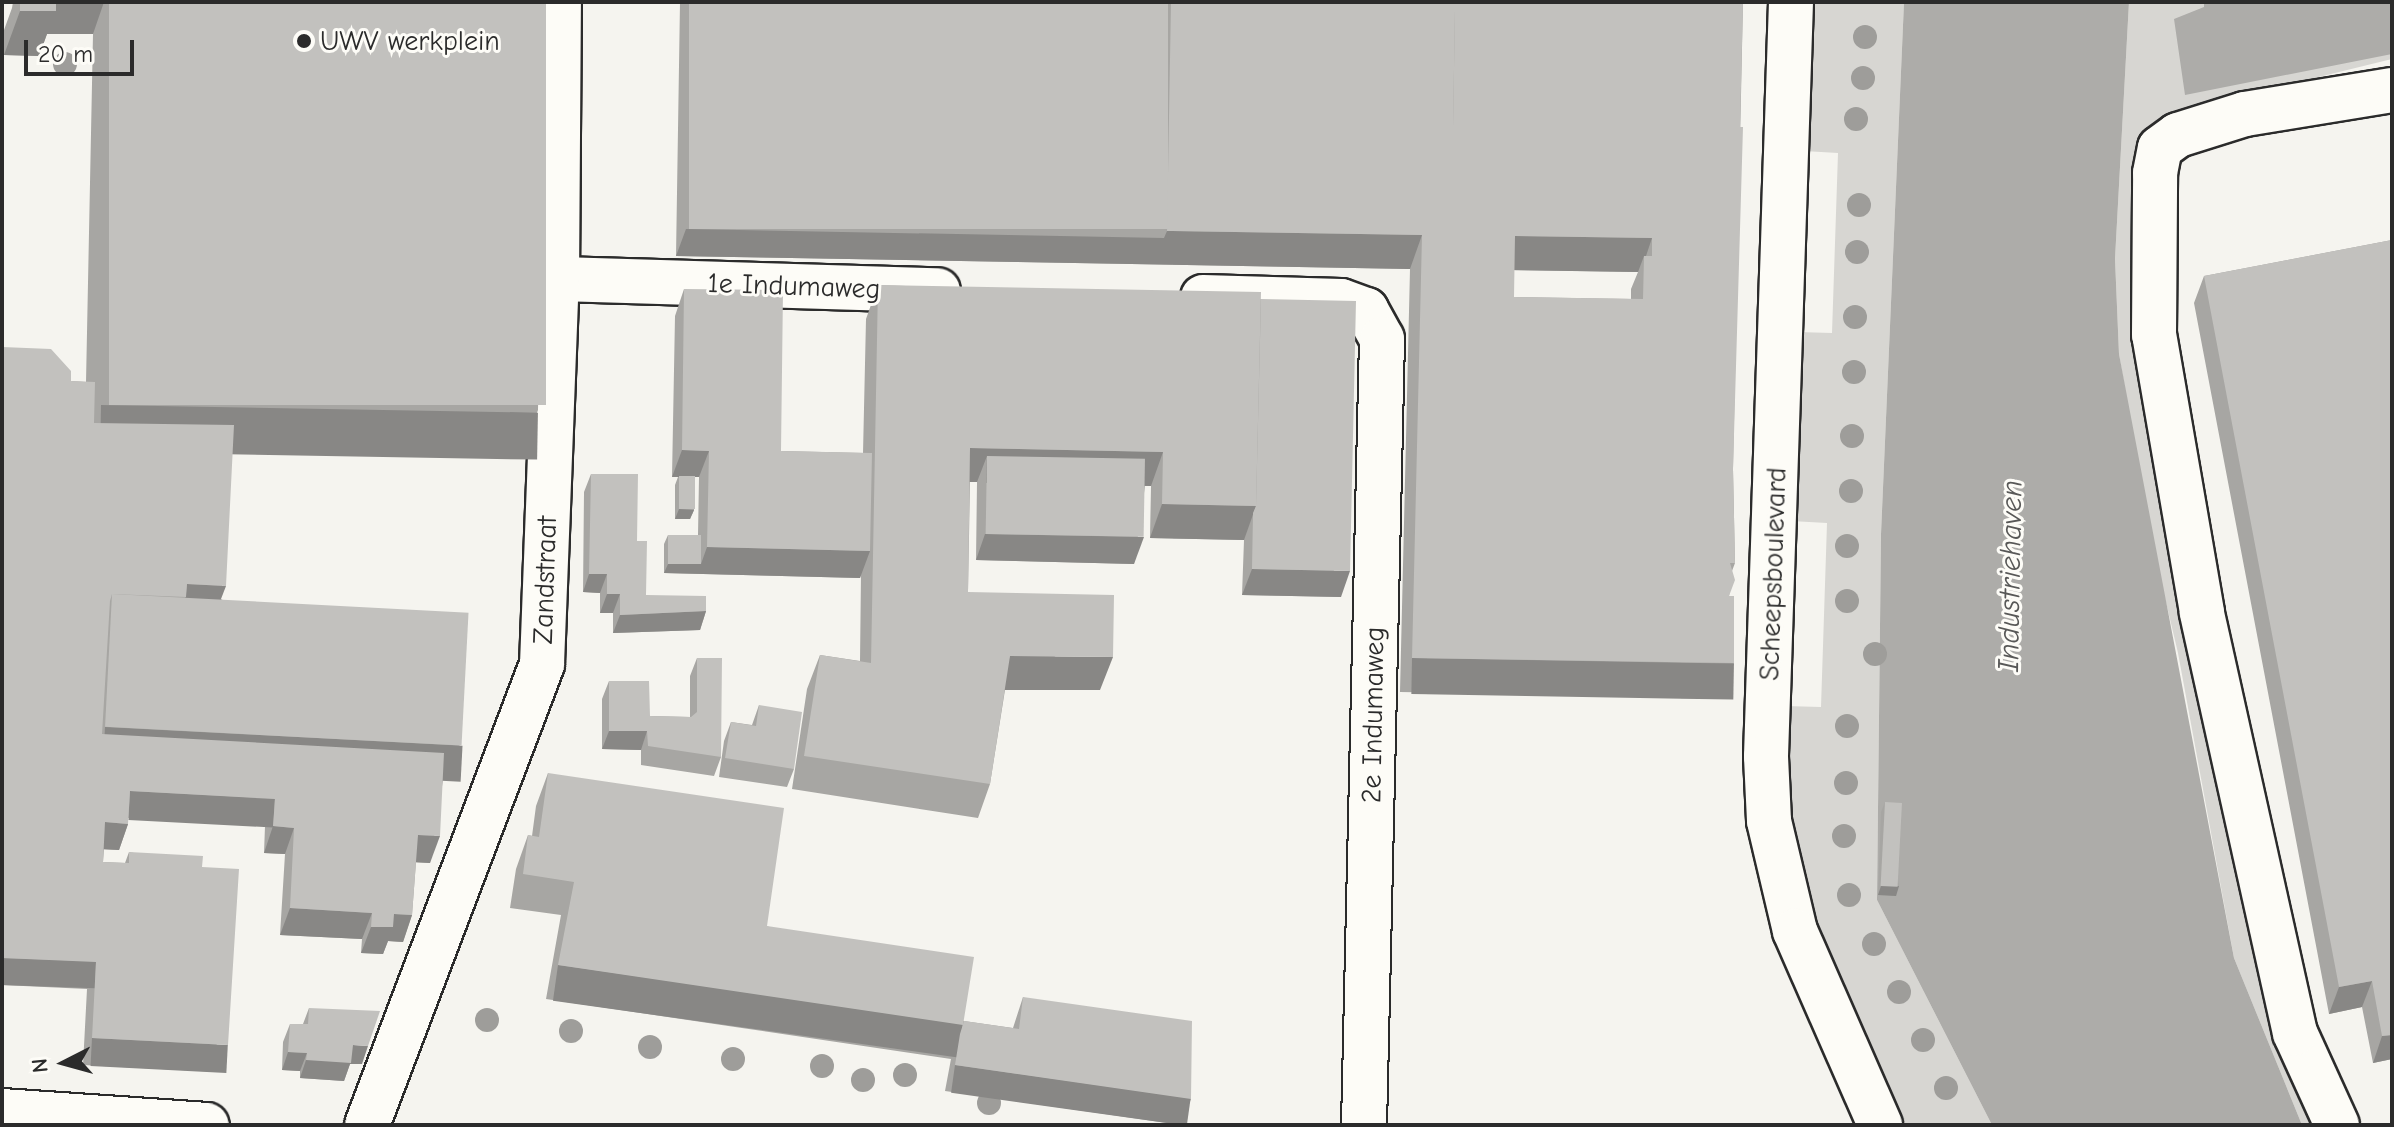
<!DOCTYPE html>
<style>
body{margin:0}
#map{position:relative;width:2394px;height:1127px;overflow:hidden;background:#f5f4ef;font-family:"Comic Neue",sans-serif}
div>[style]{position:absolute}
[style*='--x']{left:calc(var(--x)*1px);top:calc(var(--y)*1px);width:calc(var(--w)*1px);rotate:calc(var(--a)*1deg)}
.green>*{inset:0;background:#d7d6d2}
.water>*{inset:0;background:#adaca9}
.roads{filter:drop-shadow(2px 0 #2b2b2b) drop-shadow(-2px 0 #2b2b2b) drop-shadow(0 2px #2b2b2b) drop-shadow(0 -2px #2b2b2b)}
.minor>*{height:44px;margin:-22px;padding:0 22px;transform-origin:22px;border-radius:22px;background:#fdfcf7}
.trees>*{width:24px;height:24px;margin:-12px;border-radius:50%;background:#9e9d9a}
.wall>*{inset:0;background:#a7a6a3}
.shaded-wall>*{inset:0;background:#888785;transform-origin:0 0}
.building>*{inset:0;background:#c2c1be;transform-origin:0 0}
.dots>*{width:22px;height:22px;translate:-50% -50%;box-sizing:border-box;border:4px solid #fdfcf7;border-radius:50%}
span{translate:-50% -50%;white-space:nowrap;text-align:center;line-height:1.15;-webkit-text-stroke:6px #fdfcf7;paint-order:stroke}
.poi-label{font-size:28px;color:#2b2b2b}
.left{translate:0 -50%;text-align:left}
.street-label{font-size:28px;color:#2b2b2b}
.water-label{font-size:30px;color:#585857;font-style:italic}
.frame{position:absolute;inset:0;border:4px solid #2b2b2b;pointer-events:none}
.north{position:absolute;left:24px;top:1023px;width:80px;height:80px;-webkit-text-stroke:6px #fdfcf7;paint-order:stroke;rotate:264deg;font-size:22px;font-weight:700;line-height:32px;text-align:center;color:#2b2b2b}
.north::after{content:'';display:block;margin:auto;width:28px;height:36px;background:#2b2b2b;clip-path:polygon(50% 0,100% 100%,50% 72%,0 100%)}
.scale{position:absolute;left:24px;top:40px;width:110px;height:36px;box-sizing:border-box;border:4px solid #2b2b2b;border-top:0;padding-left:10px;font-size:24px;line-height:28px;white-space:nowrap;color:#2b2b2b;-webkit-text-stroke:6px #fdfcf7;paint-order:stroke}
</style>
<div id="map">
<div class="green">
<i style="clip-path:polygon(1809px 2px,1904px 2px,1881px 534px,1877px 900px,1992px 1125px,1899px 1125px,1874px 1056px,1814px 934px,1787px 805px,1785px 706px,1821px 707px,1827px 523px,1791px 521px,1797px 332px,1832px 333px,1838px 153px,1804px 151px)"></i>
<i style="clip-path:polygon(2129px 2px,2392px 2px,2392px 59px,2196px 107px,2136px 178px,2327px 1125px,2302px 1125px,2234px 958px,2178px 653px,2151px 539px,2119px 354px,2115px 259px)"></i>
</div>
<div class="water">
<i style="clip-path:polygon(1904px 2px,2129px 2px,2115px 259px,2119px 354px,2234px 958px,2302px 1125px,1992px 1125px,1877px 900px,1881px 534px)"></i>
<i style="clip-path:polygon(2204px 2px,2392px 2px,2392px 54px,2185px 95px,2174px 19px,2204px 7px)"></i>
</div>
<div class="roads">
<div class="minor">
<i style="--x:1791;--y:2;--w:755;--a:91.9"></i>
<i style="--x:1766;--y:757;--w:64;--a:87.3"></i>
<i style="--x:1769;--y:821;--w:113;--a:76.7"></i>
<i style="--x:1795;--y:931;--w:212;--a:66.3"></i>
<i style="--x:557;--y:279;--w:381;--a:1.7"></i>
<i style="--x:1203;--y:297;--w:138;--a:1.7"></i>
<i style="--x:1341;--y:301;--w:27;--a:20"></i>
<i style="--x:1366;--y:310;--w:33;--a:61"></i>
<i style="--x:1382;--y:339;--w:786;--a:91.31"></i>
<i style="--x:2;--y:1111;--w:205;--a:3.9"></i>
<i style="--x:367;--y:1125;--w:493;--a:-69.2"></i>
<i style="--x:542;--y:664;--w:385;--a:-87.8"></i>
<i style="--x:557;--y:279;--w:277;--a:-89.6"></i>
<i style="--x:2337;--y:1125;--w:101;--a:-114.5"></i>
<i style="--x:2295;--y:1033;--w:431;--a:-102.5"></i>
<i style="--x:2202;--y:612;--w:281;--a:-99.8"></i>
<i style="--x:2154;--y:335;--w:162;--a:-89.6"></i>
<i style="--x:2155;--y:173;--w:25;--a:-79"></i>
<i style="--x:2160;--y:148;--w:22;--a:-36"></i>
<i style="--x:2178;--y:135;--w:70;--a:-17.4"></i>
<i style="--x:2245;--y:114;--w:149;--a:-9.3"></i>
</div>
</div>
<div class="trees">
<i style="left:1865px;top:37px"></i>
<i style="left:65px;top:64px"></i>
<i style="left:1863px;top:78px"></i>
<i style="left:1856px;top:119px"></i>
<i style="left:1859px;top:205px"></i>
<i style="left:1857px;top:252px"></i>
<i style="left:1855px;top:317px"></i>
<i style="left:1854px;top:372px"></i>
<i style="left:1852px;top:436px"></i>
<i style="left:1851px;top:491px"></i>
<i style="left:1847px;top:546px"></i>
<i style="left:1847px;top:601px"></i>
<i style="left:1875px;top:654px"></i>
<i style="left:1847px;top:726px"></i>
<i style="left:1846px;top:783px"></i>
<i style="left:1844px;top:836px"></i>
<i style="left:1849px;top:895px"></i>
<i style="left:1874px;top:944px"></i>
<i style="left:1899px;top:992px"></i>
<i style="left:487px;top:1020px"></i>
<i style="left:571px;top:1031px"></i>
<i style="left:1923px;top:1040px"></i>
<i style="left:650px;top:1047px"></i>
<i style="left:733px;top:1059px"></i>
<i style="left:822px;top:1066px"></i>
<i style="left:905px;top:1075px"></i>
<i style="left:863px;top:1080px"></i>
<i style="left:1946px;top:1088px"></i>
<i style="left:989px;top:1103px"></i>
</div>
<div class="wall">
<i style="clip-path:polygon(13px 2px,546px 2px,538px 410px,522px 455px,232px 451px,221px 599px,462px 747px,450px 780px,443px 780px,430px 863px,416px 862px,412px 915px,403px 942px,388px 941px,383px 954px,361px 953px,362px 939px,280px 935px,285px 854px,264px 853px,265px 826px,128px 818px,128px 824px,119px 850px,104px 849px,103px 862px,125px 863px,129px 852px,202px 867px,219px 1072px,83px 1065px,87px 989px,2px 985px,2px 347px,71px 381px,86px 382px,93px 34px,47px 34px,39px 56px,4px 55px,4px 30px,12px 8px)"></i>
<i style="clip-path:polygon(evenodd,680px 2px,1743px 2px,1733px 469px,1735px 563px,1732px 571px,1729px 596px,1734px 663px,1722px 697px,1400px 692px,1410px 269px,676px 256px,680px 2px,1514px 270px,1638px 272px,1631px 289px,1631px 299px,1514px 297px,1514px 270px)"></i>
<i style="clip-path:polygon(2392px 240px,2392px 1059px,2373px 1063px,2362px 1007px,2329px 1014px,2194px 303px,2204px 276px)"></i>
<i style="clip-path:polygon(878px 285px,1261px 299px,1341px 597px,1242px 595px,1244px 540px,1150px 538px,1151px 486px,1145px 486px,1134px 564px,976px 560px,977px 482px,970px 482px,968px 592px,1100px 690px,1005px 690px,990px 784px,978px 818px,792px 789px,807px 689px,820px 655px,860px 661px,861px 574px,860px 578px,664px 573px,664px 544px,668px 535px,698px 535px,699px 477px,695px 477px,694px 510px,690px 519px,675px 519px,675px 485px,678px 477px,672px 477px,675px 316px,684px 289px,781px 451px,863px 453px,866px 319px)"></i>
<i style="clip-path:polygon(591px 474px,637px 541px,646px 595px,706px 611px,700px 630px,613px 633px,613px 613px,600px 613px,600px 593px,583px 592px,584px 492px)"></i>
<i style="clip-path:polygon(697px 658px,721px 757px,714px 776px,641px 765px,641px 750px,602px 749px,602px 699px,609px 681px,650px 716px,690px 717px,690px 676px)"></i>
<i style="clip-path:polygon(759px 705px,794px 769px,787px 787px,719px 777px,724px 741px,731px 722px,752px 725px)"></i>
<i style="clip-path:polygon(548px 773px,767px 926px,964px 1021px,1013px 1028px,1023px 997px,1191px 1099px,1181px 1125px,945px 1091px,951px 1059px,546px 999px,561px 915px,510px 908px,516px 869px,528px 835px,532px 836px,536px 806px)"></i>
<i style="clip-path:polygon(1885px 802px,1899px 886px,1896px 896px,1878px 895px,1881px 812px)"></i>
<i style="clip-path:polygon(309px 1008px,362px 1064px,350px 1064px,344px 1081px,300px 1078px,300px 1071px,282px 1070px,283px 1042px,290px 1024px,303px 1024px)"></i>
</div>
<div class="shaded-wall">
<i style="clip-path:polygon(52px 2px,104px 2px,93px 34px,47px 34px,39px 56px,4px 55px,20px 11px)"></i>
<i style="clip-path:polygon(686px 229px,1164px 238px,1167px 231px,1422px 235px,1410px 269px,676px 256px)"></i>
<i style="clip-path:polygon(1515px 236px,1652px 238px,1644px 262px,1644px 256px,1638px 272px,1503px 270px)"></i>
<i style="left:101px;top:405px;width:437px;height:47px;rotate:1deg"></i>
<i style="clip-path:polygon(970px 448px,1163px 452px,1151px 486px,986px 483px,987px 456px,977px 482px,958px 482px)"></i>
<i style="clip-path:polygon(682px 450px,709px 451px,699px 477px,672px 477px)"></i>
<i style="clip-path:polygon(1162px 504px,1256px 506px,1244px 540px,1150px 538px)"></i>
<i style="clip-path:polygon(679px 509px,694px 510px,690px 519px,675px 519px)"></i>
<i style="clip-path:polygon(985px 534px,1144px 537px,1134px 564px,976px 560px)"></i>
<i style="clip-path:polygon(707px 547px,870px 551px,860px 578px,664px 573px,668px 564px,701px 564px)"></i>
<i style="clip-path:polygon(1252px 569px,1350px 571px,1341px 597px,1242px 595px)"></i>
<i style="clip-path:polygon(589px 574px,607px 574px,600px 593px,583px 592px)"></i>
<i style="clip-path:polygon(187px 584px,226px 586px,216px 612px,184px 611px)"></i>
<i style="clip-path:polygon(607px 594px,620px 594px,613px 613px,600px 613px)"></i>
<i style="clip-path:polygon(706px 611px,700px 630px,613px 633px,620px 615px)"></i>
<i style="clip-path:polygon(1010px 656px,1113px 657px,1100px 690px,998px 690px)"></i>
<i style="left:1412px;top:658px;width:322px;height:36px;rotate:1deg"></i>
<i style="left:105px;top:727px;width:358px;height:36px;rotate:3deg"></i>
<i style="clip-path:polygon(609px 731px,647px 731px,641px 750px,602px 749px)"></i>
<i style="left:130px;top:791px;width:145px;height:29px;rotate:3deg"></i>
<i style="clip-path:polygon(105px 822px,128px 824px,119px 850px,96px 849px)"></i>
<i style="clip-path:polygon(273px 826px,294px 828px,285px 854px,264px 853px)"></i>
<i style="clip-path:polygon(418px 835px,440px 836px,430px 863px,408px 862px)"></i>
<i style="clip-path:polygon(1881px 886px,1899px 886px,1896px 896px,1878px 895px)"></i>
<i style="clip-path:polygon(290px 908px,372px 913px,362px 939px,280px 935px)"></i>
<i style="clip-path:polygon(394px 914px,412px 915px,403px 942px,388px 941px,383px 954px,361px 953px,371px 927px)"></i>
<i style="left:2px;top:958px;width:94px;height:27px;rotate:2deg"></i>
<i style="left:558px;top:965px;width:409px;height:36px;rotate:8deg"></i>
<i style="clip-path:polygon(2372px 981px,2362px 1007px,2329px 1014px,2339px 987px)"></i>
<i style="clip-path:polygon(2392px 1035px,2392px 1059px,2373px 1063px,2382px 1036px)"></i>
<i style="left:92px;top:1038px;width:136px;height:28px;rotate:3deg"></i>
<i style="clip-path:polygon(353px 1045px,368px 1046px,362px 1064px,350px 1064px,344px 1081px,300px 1078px,306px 1060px)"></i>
<i style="clip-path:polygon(288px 1052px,307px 1053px,300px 1071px,282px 1070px)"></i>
<i style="left:955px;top:1065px;width:238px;height:28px;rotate:8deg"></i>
</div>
<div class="building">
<i style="left:20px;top:2px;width:36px;height:9px"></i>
<i style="left:109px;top:2px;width:437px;height:403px"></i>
<i style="left:689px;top:2px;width:479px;height:227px"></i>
<i style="clip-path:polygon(evenodd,1171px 2px,1427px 2px,1427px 10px,1455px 10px,1453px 127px,1743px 127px,1733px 469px,1735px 563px,1730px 563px,1735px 580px,1729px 596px,1734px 596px,1734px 663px,1412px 658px,1422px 235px,1167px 231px,1171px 2px,1515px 236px,1652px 238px,1652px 256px,1644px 256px,1643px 299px,1514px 297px,1515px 236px)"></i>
<i style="clip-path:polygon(1427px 2px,1743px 2px,1740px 127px,1453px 127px,1455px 10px,1427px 10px)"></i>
<i style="clip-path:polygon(2392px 240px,2392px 1035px,2382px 1036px,2372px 981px,2339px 987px,2204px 276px)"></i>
<i style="clip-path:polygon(878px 285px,1261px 292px,1256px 506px,1162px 504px,1163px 452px,970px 448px,968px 592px,1114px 595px,1113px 657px,1010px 656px,990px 784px,804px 756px,820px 655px,871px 663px)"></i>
<i style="clip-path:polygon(684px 289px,783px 290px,781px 451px,872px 453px,870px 551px,707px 547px,709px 451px,682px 450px)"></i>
<i style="clip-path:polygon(1261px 299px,1356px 301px,1350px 571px,1252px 569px,1253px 513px,1256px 506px)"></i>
<i style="clip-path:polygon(2px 347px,51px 349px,71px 371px,71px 381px,95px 382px,94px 423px,234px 425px,226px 586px,187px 584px,186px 597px,112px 594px,110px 601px,102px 734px,444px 753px,440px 836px,418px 835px,412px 915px,394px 914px,393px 927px,371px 927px,372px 913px,290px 908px,294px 828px,273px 826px,275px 799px,130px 791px,128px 824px,105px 822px,103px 862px,129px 863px,129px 852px,203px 856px,202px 867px,239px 869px,228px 1045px,92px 1038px,96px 962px,2px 958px)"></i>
<i style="left:987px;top:456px;width:158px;height:78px;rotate:1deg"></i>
<i style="clip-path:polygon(591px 474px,638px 474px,637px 541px,647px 541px,646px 595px,706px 596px,706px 611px,620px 615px,620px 594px,607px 594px,607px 574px,589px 574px)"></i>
<i style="left:679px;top:476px;width:16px;height:33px"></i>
<i style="left:668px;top:535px;width:33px;height:29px"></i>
<i style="left:112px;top:594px;width:357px;height:133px;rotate:3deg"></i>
<i style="clip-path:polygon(697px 658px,722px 658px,721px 757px,648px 746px,647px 731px,609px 731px,609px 681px,649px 681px,650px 716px,691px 717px,697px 712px)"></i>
<i style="clip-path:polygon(759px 705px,802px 712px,794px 769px,725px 758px,731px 722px,756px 726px)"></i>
<i style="clip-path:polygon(548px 773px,784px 808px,767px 926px,974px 957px,963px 1025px,558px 965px,574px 882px,523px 874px,528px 835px,539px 837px)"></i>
<i style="left:1885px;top:802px;width:17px;height:84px;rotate:3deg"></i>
<i style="clip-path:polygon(1023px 997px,1192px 1021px,1191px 1099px,955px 1065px,960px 1034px,964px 1021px,1019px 1029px)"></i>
<i style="clip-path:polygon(309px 1008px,380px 1011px,368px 1046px,353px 1045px,351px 1063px,306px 1060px,307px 1053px,288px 1052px,290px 1024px,308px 1024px)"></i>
</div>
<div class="dots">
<i style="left:304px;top:41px;background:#2b2b2b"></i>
</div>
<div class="poi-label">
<span class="left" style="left:320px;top:41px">UWV werkplein</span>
</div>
<div class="street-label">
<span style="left:794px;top:286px;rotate:2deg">1e Indumaweg</span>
<span style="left:1773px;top:574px;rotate:-88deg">Scheepsboulevard</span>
<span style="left:545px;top:580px;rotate:-88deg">Zandstraat</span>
<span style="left:1373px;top:715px;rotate:-89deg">2e Indumaweg</span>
</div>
<div class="water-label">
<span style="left:2011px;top:576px;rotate:-89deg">Industriehaven</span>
</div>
<div class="frame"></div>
<div class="north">N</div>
<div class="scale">20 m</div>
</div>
